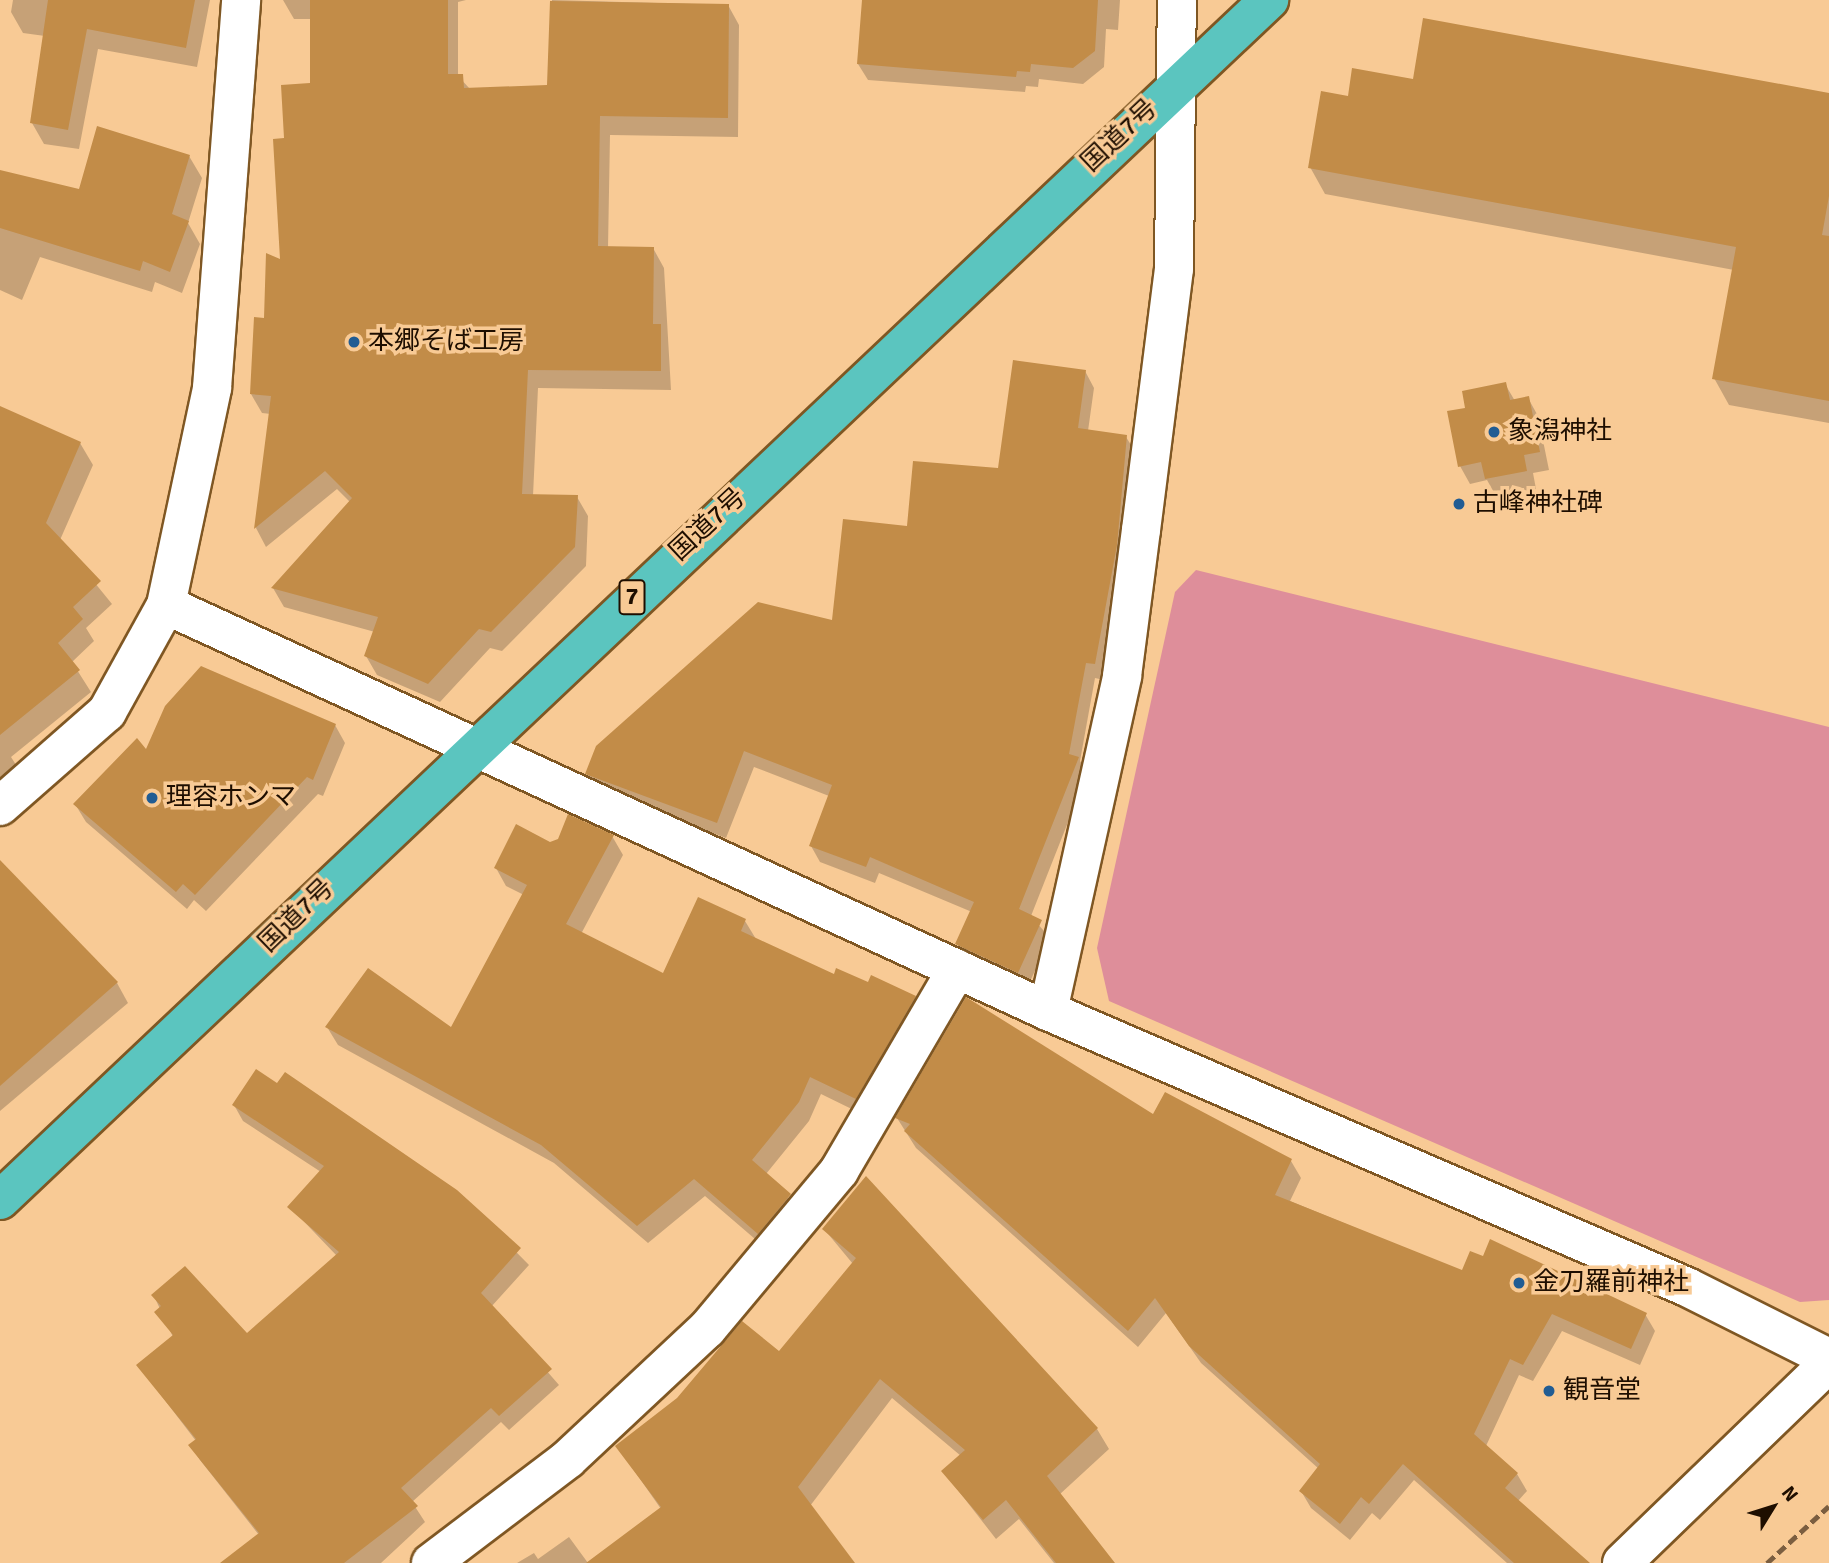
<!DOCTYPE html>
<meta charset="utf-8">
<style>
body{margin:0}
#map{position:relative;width:1829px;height:1563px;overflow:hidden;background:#f8ca95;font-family:Signika,"Noto Sans JP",sans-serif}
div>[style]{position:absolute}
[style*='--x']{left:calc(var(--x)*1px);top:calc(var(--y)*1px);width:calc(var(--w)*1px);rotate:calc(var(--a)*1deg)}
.green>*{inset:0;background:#de8e9a}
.shadow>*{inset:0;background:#0003}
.building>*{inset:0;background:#c28c48}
.roads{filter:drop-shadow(2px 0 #7f5723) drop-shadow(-2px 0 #7f5723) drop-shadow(0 2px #7f5723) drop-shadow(0 -2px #7f5723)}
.street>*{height:38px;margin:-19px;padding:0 19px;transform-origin:19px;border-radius:19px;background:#fff}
.secondary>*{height:38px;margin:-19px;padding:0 19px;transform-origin:19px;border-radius:19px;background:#fff}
.highway>*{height:38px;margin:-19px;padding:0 19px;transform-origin:19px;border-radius:19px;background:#5bc5bf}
.rail>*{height:5px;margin-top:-2.5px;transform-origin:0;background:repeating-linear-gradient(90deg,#7b5e40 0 10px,transparent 0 15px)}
.dots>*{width:19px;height:19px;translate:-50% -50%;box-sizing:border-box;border:4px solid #f8ca95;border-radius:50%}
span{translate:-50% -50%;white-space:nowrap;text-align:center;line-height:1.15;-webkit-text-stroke:7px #f8ca95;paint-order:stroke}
.shield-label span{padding:2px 5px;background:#f8ca95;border:2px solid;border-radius:5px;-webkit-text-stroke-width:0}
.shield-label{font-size:24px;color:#1e0e00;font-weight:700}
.street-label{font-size:26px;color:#1e0e00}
.poi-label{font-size:26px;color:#1e0e00}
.left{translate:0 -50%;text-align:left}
.north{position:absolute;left:1738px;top:1472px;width:70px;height:70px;-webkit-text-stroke:5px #f8ca95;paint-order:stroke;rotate:52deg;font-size:19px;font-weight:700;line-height:28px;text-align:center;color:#1e0e00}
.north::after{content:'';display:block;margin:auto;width:24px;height:32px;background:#1e0e00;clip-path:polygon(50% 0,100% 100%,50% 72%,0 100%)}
</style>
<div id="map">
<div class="green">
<i style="clip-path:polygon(1196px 570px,1829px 727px,1829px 1300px,1800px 1302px,1109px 1001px,1097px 948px,1175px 592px)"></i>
</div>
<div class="shadow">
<i style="clip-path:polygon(13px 0,210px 0,197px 67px,98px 49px,79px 149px,44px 144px,32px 123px,45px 36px,23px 33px,11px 12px)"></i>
<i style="clip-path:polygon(283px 0,466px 0,458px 2px,458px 76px,470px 89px,549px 86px,552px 0,728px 5px,739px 25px,738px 137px,610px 135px,608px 248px,653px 248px,664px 268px,671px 390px,538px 388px,533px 496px,577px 497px,588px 516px,586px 566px,502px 651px,490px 648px,440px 702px,377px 675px,366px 656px,375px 632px,284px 607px,273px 588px,350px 502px,337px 489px,266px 547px,256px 528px,271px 414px,262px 413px,251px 394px,282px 261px,286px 140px,312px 85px,311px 19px,294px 19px)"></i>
<i style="clip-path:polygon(934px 0,1120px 0,1118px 30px,1106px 29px,1104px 67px,1083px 84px,1039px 79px,1038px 87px,1026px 86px,1025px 92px,868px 80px,858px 64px)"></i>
<i style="clip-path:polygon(1414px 81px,1829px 94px,1829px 423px,1729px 405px,1714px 378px,1734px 270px,1325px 194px,1310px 167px,1349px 98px)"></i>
<i style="clip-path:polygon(189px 156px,202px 178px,188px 223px,200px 244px,182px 293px,155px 282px,152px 292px,40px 257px,22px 300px,0 290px,0 171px,80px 191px)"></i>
<i style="clip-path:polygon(1085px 371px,1094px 388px,1088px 431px,1126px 437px,1136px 453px,1104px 680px,1095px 678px,1080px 761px,1087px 774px,1031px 916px,1050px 938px,1027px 988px,966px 960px,957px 944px,972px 912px,879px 873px,875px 883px,820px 862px,811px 846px,829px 796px,754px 767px,726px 838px,596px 790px,587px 774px,833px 622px,908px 528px,999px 470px)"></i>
<i style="clip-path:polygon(1505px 384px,1515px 401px,1528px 398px,1538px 416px,1549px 470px,1533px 473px,1536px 489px,1496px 496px,1487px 480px,1470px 484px,1460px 466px,1467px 409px)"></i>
<i style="clip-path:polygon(0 408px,80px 443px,93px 465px,60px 540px,112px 604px,86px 628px,94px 641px,72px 662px,91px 692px,11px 757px,18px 768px,0 783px)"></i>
<i style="clip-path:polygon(335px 725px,345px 743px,323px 796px,318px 794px,206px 911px,194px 900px,187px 909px,86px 822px,75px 804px,147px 752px)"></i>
<i style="clip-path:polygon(612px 836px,623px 855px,581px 934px,664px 975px,745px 921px,756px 939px,835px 976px,915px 997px,925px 1015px,866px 1116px,821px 1094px,809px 1121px,766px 1174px,801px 1213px,769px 1251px,705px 1196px,648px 1243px,554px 1163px,338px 1045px,327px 1027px,452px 1029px,524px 895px,506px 886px,496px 868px,550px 844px)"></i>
<i style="clip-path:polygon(0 875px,117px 983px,128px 1003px,0 1111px)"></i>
<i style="clip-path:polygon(234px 1105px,456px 1191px,529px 1265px,491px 1307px,559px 1385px,509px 1430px,501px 1422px,412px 1502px,425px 1522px,381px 1563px,265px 1563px,259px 1535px,200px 1460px,191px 1445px,196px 1441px,138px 1365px,173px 1337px,154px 1296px,247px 1335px,337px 1256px,290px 1207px,321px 1172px,243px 1121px)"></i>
<i style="clip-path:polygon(1154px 1116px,1291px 1161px,1301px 1178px,1290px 1201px,1463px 1272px,1645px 1314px,1655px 1331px,1640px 1365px,1562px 1331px,1533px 1381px,1519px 1375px,1486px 1446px,1517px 1474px,1527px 1491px,1518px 1501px,1578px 1563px,1507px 1563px,1414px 1480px,1380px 1520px,1372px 1513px,1350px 1540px,1311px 1508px,1301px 1491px,1319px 1469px,1201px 1363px,1166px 1313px,1138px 1347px,916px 1148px,897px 1118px)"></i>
<i style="clip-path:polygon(866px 1178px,1097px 1429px,1109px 1449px,1059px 1495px,1113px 1563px,1054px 1563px,1019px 1519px,996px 1539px,943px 1471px,961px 1456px,892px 1398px,810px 1506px,851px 1563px,589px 1563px,661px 1509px,617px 1446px,779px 1353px,853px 1264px,824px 1229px)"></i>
<i style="clip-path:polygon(569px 1537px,588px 1563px,517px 1563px,534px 1553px,538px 1559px)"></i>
</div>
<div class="building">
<i style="clip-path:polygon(48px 0,195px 0,186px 48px,87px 29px,68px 130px,30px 123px)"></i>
<i style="clip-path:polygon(310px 0,448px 0,448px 74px,463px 74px,464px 88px,547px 85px,550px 1px,729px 4px,728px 118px,600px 116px,598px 246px,654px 247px,653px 324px,661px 324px,661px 371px,528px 370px,522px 494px,578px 495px,575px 547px,491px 632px,479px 629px,428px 684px,364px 656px,378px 617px,271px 588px,352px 498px,325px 471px,254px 529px,271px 396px,250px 394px,254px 317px,264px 318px,266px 253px,280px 259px,273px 139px,284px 138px,281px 85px,310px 83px)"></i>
<i style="clip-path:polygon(862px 0,1098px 0,1095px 51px,1073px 68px,1031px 64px,1030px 72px,1017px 71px,1016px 77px,857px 64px)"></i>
<i style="clip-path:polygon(1423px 18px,1829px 93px,1829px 196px,1822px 235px,1829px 236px,1829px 401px,1712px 379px,1736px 247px,1308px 168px,1321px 91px,1348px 96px,1352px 68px,1413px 79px)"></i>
<i style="clip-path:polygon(97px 126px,190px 155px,172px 214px,189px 221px,170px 272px,143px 261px,140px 271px,0 228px,0 170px,79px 189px)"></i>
<i style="clip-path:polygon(1013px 360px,1086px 370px,1078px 428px,1127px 435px,1117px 545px,1095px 664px,1086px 663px,1069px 754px,1079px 757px,1019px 909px,1042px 920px,1018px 973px,955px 944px,974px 902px,870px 857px,866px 867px,809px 846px,832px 785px,744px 751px,717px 823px,585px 774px,596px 746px,758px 602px,832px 620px,843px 519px,907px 526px,913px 461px,998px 468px)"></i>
<i style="clip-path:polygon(1506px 382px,1510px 400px,1529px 396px,1540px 452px,1524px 455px,1527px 471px,1485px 479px,1481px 462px,1458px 467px,1447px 411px,1465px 408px,1462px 391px)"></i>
<i style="clip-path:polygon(0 406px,81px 442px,46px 523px,101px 581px,73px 607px,83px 619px,58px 643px,80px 670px,0 735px)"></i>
<i style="clip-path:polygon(201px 666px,336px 724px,313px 780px,307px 777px,195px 895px,183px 884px,176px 892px,73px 804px,137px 738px,146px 749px,165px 706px)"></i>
<i style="clip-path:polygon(568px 814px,614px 835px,566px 924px,663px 973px,698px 897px,746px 919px,741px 931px,834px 974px,836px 968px,868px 982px,871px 975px,916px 996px,856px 1099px,810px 1077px,799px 1102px,752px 1160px,791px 1194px,758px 1234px,694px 1179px,637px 1226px,541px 1145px,325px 1027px,368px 968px,451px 1027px,527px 885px,494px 868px,516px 824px,550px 842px,558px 839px)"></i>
<i style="clip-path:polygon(0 860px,118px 982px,0 1086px)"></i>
<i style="clip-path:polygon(966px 997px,1153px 1114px,1165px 1092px,1292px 1159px,1275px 1195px,1462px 1270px,1470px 1251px,1483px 1256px,1490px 1239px,1647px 1313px,1631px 1349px,1552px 1314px,1523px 1365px,1510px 1359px,1474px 1434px,1518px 1473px,1505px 1488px,1590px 1563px,1514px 1563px,1403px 1464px,1369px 1504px,1361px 1497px,1340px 1524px,1299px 1491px,1320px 1464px,1189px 1346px,1155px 1298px,1128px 1331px,904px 1131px,910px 1124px,895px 1118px)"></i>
<i style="clip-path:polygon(256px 1069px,277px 1083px,285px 1072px,457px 1190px,521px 1248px,481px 1293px,552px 1369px,499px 1416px,491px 1408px,401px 1488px,418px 1506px,344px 1563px,220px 1563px,259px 1533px,188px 1445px,196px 1439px,136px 1365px,173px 1335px,154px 1312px,161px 1306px,151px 1295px,185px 1266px,247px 1333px,339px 1252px,287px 1207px,324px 1166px,232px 1105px)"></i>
<i style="clip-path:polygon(866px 1176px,1098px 1428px,1047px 1476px,1115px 1563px,1056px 1563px,1006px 1500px,983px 1520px,941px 1471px,965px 1450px,880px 1379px,798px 1487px,855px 1563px,586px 1563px,661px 1507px,615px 1446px,677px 1398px,742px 1321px,779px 1351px,856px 1258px,822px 1229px)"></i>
</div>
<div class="roads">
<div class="street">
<i style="--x:166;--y:605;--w:971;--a:24.72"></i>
<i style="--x:1048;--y:1011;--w:696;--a:23.36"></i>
<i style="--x:1687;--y:1287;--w:159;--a:26.6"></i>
<i style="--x:1048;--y:1011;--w:343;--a:-77.5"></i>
<i style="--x:1122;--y:676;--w:147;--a:-82.6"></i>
<i style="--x:1141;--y:530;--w:263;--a:-82.8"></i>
<i style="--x:1174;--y:269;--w:269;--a:-89.4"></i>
<i style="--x:431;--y:1563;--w:172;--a:-37.2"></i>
<i style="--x:568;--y:1459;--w:190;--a:-43.1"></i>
<i style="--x:707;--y:1329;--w:206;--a:-50.1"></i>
<i style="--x:839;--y:1171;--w:234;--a:-59.7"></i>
<i style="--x:1622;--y:1563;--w:288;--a:-44"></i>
</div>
<div class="secondary">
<i style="--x:0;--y:806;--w:142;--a:-41.3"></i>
<i style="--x:107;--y:712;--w:122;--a:-61.1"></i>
<i style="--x:166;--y:605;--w:222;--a:-78"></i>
<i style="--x:212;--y:388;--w:389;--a:-85.7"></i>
</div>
<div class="highway">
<i style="--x:0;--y:1200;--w:1747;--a:-43.4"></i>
</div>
</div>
<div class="rail">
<i style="--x:1767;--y:1563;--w:84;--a:-42.6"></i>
</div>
<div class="dots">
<i style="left:354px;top:342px;background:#215c93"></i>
<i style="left:1494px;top:432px;background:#215c93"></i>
<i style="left:1459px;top:504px;background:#215c93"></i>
<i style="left:152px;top:798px;background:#215c93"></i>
<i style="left:1519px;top:1283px;background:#215c93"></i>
<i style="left:1549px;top:1391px;background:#215c93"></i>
</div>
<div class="shield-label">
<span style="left:632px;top:597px">7</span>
</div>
<div class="street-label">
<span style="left:1120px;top:136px;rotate:-43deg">国道7号</span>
<span style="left:708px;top:525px;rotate:-43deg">国道7号</span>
<span style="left:297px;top:916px;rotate:-44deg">国道7号</span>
</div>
<div class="poi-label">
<span class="left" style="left:368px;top:342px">本郷そば工房</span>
<span class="left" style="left:1508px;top:432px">象潟神社</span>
<span class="left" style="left:1473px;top:504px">古峰神社碑</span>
<span class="left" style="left:166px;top:798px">理容ホンマ</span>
<span class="left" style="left:1533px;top:1283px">金刀羅前神社</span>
<span class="left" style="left:1563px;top:1391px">観音堂</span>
</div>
<div class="north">N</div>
</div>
